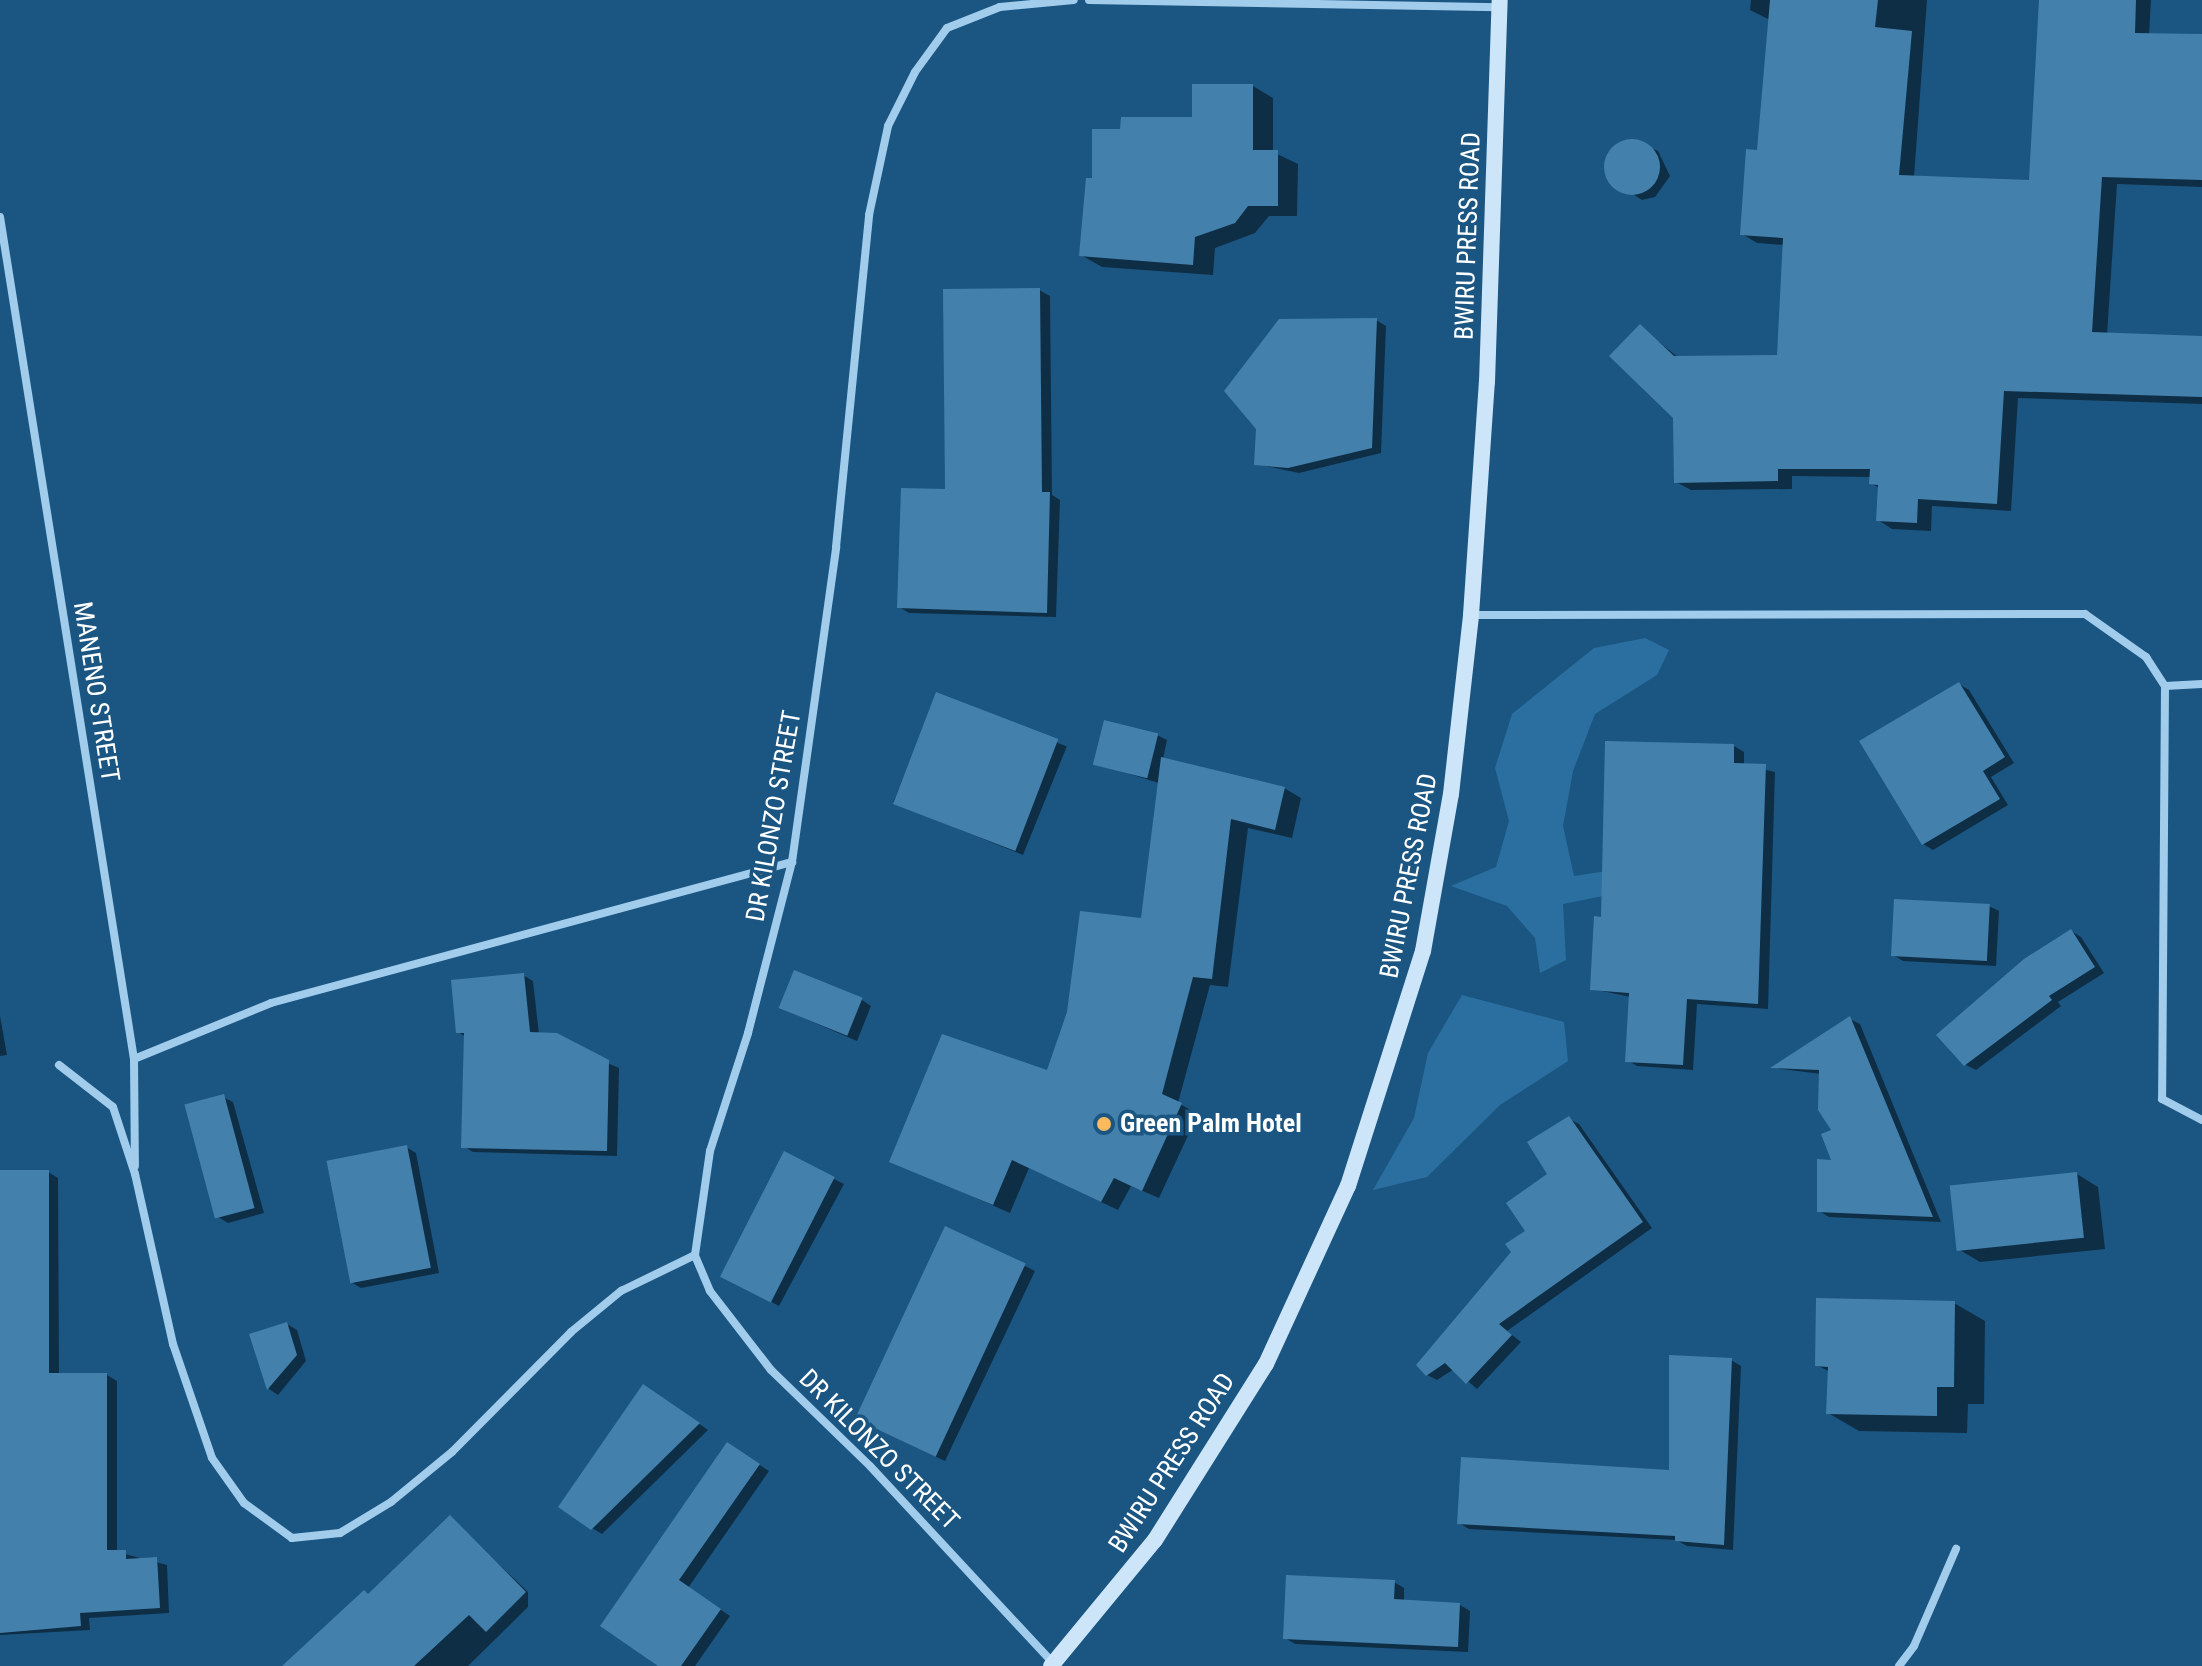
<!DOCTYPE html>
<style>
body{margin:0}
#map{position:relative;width:2202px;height:1666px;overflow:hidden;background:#1b5683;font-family:"Roboto Condensed",sans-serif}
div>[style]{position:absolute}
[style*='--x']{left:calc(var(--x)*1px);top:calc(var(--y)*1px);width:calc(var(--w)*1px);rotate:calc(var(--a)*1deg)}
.green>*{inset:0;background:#2a6fa0}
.shadow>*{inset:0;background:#0007;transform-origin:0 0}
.building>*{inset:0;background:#4480ac;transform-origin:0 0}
.round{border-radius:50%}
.street>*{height:8px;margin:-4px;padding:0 4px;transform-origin:4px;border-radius:4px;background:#a1cceb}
.secondary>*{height:16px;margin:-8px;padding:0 8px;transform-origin:8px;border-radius:8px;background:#cce5f8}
.dots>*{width:22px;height:22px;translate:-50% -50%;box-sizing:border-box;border:4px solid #1b5683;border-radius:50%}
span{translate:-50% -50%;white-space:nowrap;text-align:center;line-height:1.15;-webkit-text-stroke:7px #1b5683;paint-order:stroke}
.street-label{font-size:26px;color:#fff}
.poi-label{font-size:26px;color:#fff;font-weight:700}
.left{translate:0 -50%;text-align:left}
</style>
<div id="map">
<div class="green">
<i style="clip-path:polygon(1645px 638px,1669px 650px,1657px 675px,1595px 714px,1573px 771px,1563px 826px,1574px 876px,1666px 862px,1613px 894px,1563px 904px,1566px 960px,1540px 973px,1535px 938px,1507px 906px,1451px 886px,1496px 867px,1509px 821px,1495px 768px,1512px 714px,1594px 648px)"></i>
<i style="clip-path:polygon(1462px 995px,1564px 1022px,1568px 1061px,1500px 1105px,1427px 1177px,1373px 1190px,1414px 1118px,1428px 1053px)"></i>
</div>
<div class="shadow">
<i style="clip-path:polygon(1751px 0,1927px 0,1914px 177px,2030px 182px,2040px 0,2151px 0,2149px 35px,2202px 36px,2202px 187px,2117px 184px,2107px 335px,2202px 338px,2202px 404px,2018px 398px,2011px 511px,1932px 506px,1931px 531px,1892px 529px,1878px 520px,1879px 488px,1871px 483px,1871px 477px,1792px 476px,1792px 489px,1691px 490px,1676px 482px,1675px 417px,1640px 327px,1679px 358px,1779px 357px,1785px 245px,1757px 243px,1742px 234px,1759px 152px,1770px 20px,1750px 10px)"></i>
<i style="clip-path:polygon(1253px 86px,1273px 98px,1273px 152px,1298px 164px,1297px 216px,1269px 216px,1255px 233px,1215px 248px,1213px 275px,1102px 267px,1081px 255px,1094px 180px,1122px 131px,1194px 119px)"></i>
<i style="clip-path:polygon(1634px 141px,1658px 151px,1670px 176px,1655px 197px,1642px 200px,1609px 178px,1610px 153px)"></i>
<i style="clip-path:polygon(1039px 290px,1050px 296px,1052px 495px,1060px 500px,1056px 617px,909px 613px,899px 607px)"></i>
<i style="clip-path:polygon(1376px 320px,1386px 326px,1381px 453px,1299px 473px,1256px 464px)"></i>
<i style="clip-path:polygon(1959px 684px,1969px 690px,2014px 763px,1991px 777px,2008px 805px,1933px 850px,1923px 844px)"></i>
<i style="left:937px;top:694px;width:140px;height:117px;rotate:22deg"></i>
<i style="clip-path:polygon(1157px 735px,1167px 740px,1163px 759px,1284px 788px,1301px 798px,1292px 838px,1248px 828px,1228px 987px,1210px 985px,1178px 1103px,1198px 1114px,1159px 1198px,1131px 1186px,1118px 1210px,1029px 1168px,1010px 1213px,892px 1161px,1048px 1073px,1143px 920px,1159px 783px,1100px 765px)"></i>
<i style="clip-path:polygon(1734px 746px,1744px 752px,1744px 765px,1775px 772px,1768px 1009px,1697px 1004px,1693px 1070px,1637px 1066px,1627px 1060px,1631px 997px,1592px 989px,1603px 919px)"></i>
<i style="clip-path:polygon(1989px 906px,1999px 911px,1996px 966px,1903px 961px,1893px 955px)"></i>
<i style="clip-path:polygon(2071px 931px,2081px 937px,2104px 973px,2058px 1002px,2061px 1006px,1976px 1070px,1966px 1065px,1939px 1035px)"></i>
<i style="clip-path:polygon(523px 975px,533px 981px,539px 1034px,619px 1068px,617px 1156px,473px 1152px,463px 1146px,466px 1037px,458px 1032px)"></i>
<i style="clip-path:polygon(862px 1000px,871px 1006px,857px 1041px,780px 1008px)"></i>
<i style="clip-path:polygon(0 1016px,7px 1055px,0 1056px)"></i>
<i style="clip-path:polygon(1850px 1019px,1860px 1024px,1941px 1222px,1829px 1217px,1819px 1211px,1834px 1162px,1834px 1131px,1821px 1074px,1774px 1068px)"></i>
<i style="clip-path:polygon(223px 1097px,233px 1102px,264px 1213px,228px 1223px,218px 1217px)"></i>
<i style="clip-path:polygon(1569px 1119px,1579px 1124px,1652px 1228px,1507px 1331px,1521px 1342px,1477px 1389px,1454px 1369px,1437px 1380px,1427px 1375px,1528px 1231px)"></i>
<i style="clip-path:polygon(406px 1147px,416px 1153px,439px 1273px,361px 1288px,351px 1282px)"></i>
<i style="clip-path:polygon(0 1172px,48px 1172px,58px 1178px,59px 1375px,107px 1375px,117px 1381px,117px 1552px,167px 1565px,169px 1613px,89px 1618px,90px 1630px,0 1635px)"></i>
<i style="clip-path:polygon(2077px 1174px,2098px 1187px,2105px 1249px,1980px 1262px,1958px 1249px)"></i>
<i style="clip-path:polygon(834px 1179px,844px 1184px,779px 1306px,732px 1281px)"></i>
<i style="clip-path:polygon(1025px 1266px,1035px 1271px,945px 1461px,866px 1424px)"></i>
<i style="clip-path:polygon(1954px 1303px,1985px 1321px,1984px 1404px,1968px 1404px,1967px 1433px,1859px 1431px,1828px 1413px,1830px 1372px,1817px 1365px)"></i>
<i style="clip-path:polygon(287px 1324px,297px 1330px,306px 1361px,278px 1395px,269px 1389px,251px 1335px)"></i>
<i style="clip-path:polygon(1731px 1360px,1741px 1366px,1733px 1550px,1687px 1546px,1676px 1540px,1469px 1529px,1459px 1523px,1671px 1472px)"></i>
<i style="clip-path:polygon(654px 1392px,708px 1430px,602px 1534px,592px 1528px)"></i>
<i style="clip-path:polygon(737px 1450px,769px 1471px,688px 1588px,730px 1616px,695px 1666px,661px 1666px,610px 1630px)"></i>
<i style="clip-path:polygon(450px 1518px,528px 1592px,528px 1607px,468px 1666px,285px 1666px,370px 1596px)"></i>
<i style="clip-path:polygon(1394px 1582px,1404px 1588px,1404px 1602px,1460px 1605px,1470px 1611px,1468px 1652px,1295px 1644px,1285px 1638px)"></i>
</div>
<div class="building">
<i style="clip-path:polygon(1770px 0,1878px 0,1875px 27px,1912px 31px,1899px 175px,2029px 180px,2039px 0,2136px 0,2135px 33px,2202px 34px,2202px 180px,2102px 177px,2092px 332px,2202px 336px,2202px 397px,2004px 391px,1997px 504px,1918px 499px,1917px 523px,1876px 521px,1878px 485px,1869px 484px,1870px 469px,1778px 469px,1778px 481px,1674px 483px,1673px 418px,1609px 356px,1640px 324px,1674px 356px,1777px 355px,1783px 238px,1740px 235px,1746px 149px,1757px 150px)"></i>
<i style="clip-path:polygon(1192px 84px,1253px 84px,1253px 150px,1278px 150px,1278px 206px,1248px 206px,1235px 223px,1195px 237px,1193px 265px,1079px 256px,1086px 178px,1092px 178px,1092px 129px,1120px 129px,1121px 117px,1192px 117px)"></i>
<i class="round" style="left:1604px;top:139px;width:56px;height:56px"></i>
<i style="clip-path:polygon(1040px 288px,1042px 492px,1050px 492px,1047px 613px,897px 608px,901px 488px,945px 489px,943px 289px)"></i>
<i style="clip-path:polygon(1377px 318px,1372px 448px,1288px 468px,1254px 465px,1256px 429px,1224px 391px,1279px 319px)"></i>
<i style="clip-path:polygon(1959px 682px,2005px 757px,1983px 771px,2000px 799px,1922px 845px,1859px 741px)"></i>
<i style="left:936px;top:692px;width:131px;height:120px;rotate:21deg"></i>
<i style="left:1104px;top:720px;width:56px;height:46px;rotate:14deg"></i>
<i style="clip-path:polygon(1605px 741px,1734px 744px,1734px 763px,1766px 764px,1758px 1004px,1687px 999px,1683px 1065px,1625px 1062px,1629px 993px,1590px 990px,1594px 916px,1601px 917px)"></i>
<i style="clip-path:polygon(1161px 757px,1285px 787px,1275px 830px,1231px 819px,1212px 979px,1193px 977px,1162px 1094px,1182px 1103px,1142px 1191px,1114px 1178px,1101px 1202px,1012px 1160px,993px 1205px,889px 1162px,942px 1034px,1047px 1070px,1067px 1012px,1080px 911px,1141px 918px)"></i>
<i style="left:1894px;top:899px;width:96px;height:57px;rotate:3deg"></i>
<i style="clip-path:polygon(2071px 929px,2095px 967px,2049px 996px,2052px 1000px,1964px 1066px,1936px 1035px,2024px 959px)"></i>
<i style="left:794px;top:970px;width:74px;height:41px;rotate:22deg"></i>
<i style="clip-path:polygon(524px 973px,530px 1032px,557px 1033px,609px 1060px,607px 1151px,461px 1148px,464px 1033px,456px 1033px,451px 980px)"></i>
<i style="clip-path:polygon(1850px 1016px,1933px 1217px,1817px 1212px,1817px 1159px,1831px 1160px,1821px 1134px,1831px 1130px,1818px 1110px,1819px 1070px,1770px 1068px)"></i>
<i style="left:224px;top:1094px;width:118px;height:41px;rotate:75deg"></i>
<i style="clip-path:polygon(1569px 1116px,1643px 1222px,1499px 1324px,1512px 1335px,1466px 1384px,1445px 1363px,1426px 1376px,1416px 1365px,1511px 1252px,1505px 1244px,1525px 1231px,1506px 1203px,1547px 1174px,1527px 1142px)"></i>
<i style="left:407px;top:1145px;width:125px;height:82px;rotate:79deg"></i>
<i style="left:784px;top:1151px;width:57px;height:141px;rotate:27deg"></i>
<i style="clip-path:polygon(0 1170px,49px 1170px,49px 1373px,107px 1373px,107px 1550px,126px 1550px,126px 1559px,157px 1557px,160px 1608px,80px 1613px,81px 1626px,0 1633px)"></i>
<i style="left:2077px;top:1172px;width:66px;height:128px;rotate:84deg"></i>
<i style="left:945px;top:1226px;width:89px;height:213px;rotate:25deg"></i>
<i style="clip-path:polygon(1816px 1298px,1955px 1301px,1954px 1387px,1937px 1387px,1937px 1416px,1826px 1414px,1828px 1367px,1815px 1366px)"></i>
<i style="clip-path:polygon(287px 1322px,297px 1355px,267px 1390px,249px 1334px)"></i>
<i style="clip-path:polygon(1669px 1355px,1732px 1358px,1724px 1545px,1675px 1541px,1675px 1536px,1457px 1524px,1461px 1457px,1669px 1470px)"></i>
<i style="clip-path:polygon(643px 1384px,700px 1423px,591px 1530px,558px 1507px)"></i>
<i style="clip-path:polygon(727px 1442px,760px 1464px,679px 1580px,721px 1609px,681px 1666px,658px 1666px,600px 1626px)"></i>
<i style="clip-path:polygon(450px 1515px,526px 1592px,486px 1632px,469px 1615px,414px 1666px,282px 1666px,364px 1590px,368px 1594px)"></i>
<i style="clip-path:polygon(1286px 1575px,1395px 1580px,1394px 1599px,1460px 1603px,1458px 1647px,1283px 1639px)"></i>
</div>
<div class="street">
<i style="--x:1089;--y:0;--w:410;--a:1"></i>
<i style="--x:0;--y:217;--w:853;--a:80.96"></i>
<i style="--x:134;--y:1059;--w:107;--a:89.5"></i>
<i style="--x:1471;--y:615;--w:614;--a:-0.09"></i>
<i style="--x:2085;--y:614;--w:75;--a:35.2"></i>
<i style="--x:2146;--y:657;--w:35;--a:57"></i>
<i style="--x:2165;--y:686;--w:413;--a:90.4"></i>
<i style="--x:2162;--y:1099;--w:45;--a:27.7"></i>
<i style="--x:2165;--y:686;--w:37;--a:-3"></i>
<i style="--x:134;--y:1059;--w:148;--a:-22.2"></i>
<i style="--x:271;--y:1003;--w:540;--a:-15.14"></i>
<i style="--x:59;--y:1065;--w:68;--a:37.9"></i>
<i style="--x:113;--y:1107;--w:71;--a:71.8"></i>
<i style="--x:135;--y:1174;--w:174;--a:77.4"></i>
<i style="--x:173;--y:1344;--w:120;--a:71.1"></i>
<i style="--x:212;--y:1458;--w:55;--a:54.6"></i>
<i style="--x:244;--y:1503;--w:59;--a:36.1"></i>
<i style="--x:292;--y:1538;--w:48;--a:-5.9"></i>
<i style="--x:340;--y:1533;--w:60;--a:-31.3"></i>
<i style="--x:391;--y:1502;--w:79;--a:-39.3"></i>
<i style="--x:452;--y:1452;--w:169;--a:-45.2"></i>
<i style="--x:571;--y:1332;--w:65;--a:-39.4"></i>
<i style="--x:621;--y:1291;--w:82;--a:-25.9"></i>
<i style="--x:1054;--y:1664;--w:270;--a:-132.9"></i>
<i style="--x:870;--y:1466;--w:138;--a:-135.9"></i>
<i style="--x:771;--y:1370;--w:100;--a:-127.7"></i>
<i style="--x:710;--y:1291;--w:39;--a:-113"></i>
<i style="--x:695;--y:1255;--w:105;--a:-81.8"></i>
<i style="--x:710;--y:1151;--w:124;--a:-72.1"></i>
<i style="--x:748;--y:1033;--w:177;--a:-75.6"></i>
<i style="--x:792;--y:862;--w:318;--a:-82"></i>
<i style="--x:836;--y:547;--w:334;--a:-84.3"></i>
<i style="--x:869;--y:215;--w:91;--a:-77.9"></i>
<i style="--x:888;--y:126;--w:60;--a:-63.4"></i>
<i style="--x:915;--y:72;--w:54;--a:-54"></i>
<i style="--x:947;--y:28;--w:57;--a:-21.6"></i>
<i style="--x:1000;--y:7;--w:74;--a:-5.4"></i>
<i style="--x:1899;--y:1666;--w:25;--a:-53"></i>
<i style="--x:1914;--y:1646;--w:106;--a:-66.6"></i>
</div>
<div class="secondary">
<i style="--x:1051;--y:1666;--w:163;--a:-50.5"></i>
<i style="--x:1155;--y:1540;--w:208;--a:-57.8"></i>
<i style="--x:1266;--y:1364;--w:196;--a:-65.3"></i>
<i style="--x:1348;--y:1186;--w:247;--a:-72.3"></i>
<i style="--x:1423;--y:951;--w:159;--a:-79.9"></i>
<i style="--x:1451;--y:794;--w:180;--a:-83.6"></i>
<i style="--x:1471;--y:615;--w:234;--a:-86.1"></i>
<i style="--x:1487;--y:382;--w:382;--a:-88.1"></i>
</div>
<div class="dots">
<i style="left:1104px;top:1124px;background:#fcb95e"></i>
</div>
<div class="street-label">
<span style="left:1468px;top:236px;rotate:-88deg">BWIRU PRESS ROAD</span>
<span style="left:96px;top:692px;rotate:81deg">MANENO STREET</span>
<span style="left:774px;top:816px;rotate:-80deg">DR KILONZO STREET</span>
<span style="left:1409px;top:876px;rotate:-79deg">BWIRU PRESS ROAD</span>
<span style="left:879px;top:1450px;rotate:45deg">DR KILONZO STREET</span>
<span style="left:1172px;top:1463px;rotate:-57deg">BWIRU PRESS ROAD</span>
</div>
<div class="poi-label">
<span class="left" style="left:1120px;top:1124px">Green Palm Hotel</span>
</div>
</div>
